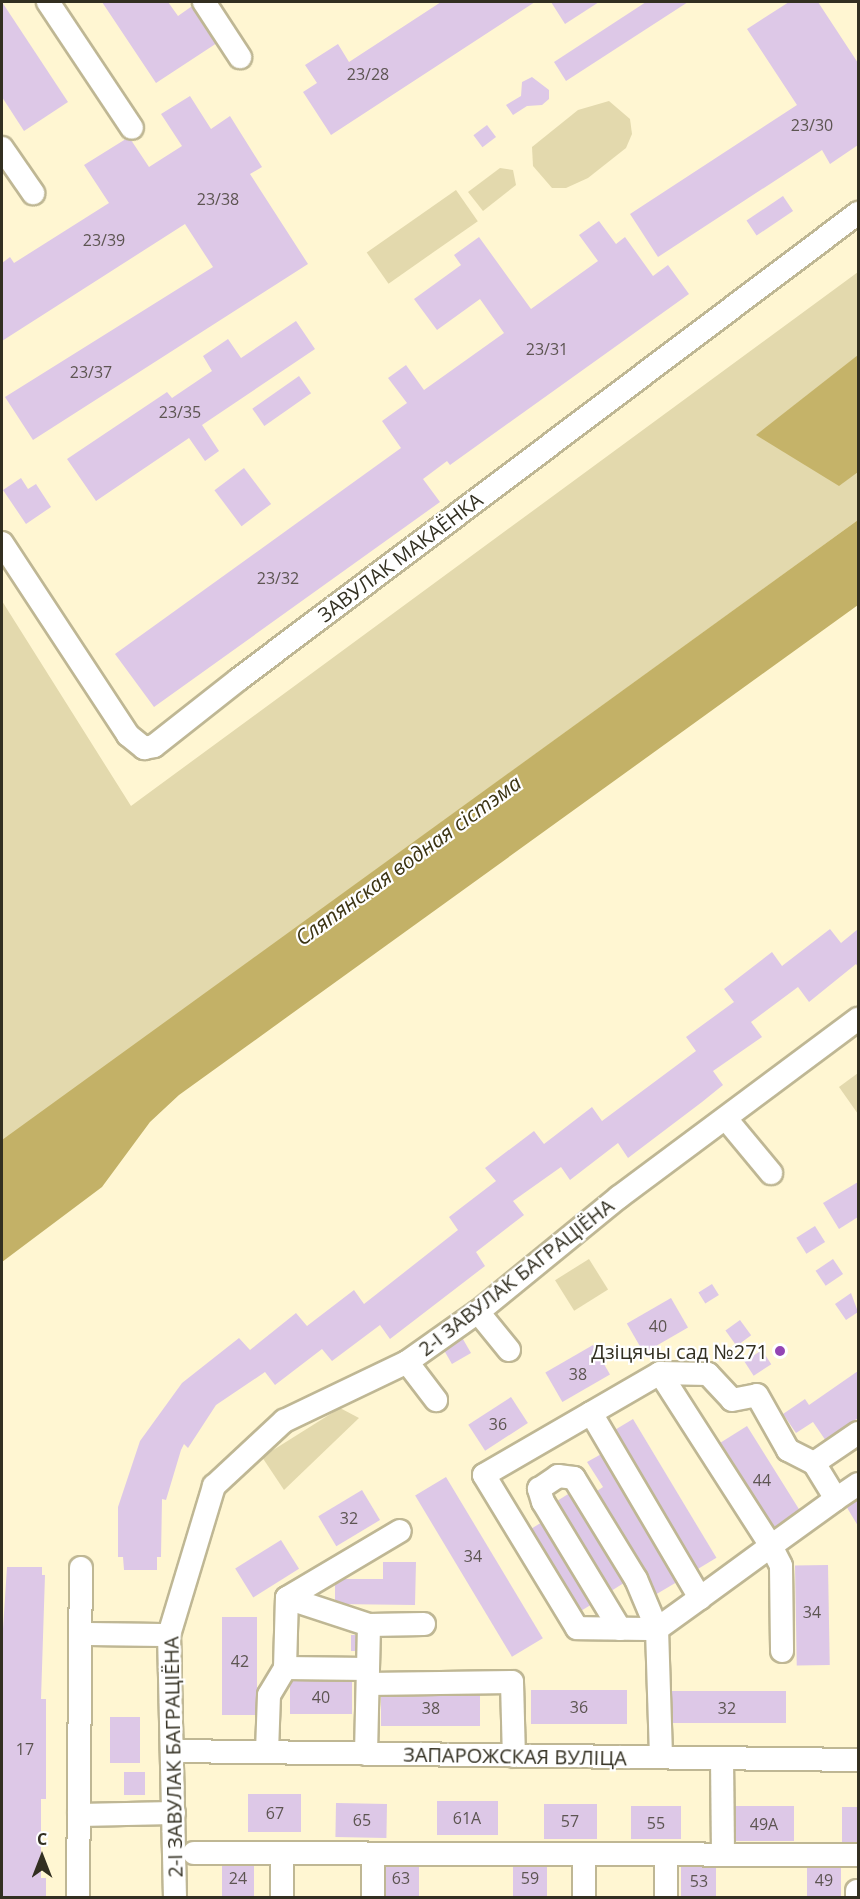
<!DOCTYPE html>
<meta charset="utf-8">
<style>
body{margin:0}
#map{position:relative;width:860px;height:1899px;overflow:hidden;background:#fff6d2;font-family:"Open Sans",sans-serif}
div>[style]{position:absolute}
[style*='--x']{left:calc(var(--x)*1px);top:calc(var(--y)*1px);width:calc(var(--w)*1px);rotate:calc(var(--a)*1deg)}
.green>*{inset:0;background:#e3d9ad;transform-origin:0 0}
.forest>*{inset:0;background:#c5b369}
.water>*{inset:0;background:#c3b167}
.building>*{inset:0;background:#ddc8e7;transform-origin:0 0}
.roads{filter:drop-shadow(2px 0 #bfb794) drop-shadow(-2px 0 #bfb794) drop-shadow(0 2px #bfb794) drop-shadow(0 -2px #bfb794)}
.minor>*{height:22px;margin:-11px;padding:0 11px;transform-origin:11px;border-radius:11px;background:#fff}
.dots>*{width:16px;height:16px;translate:-50% -50%;box-sizing:border-box;border:3px solid #fff;border-radius:50%}
span{translate:-50% -50%;white-space:nowrap;text-align:center;line-height:1.15;-webkit-text-stroke:4.5px #fff;paint-order:stroke}
.number-label{font-size:16px;color:#5d5552}
.number-label span{-webkit-text-stroke-width:0}
.street-label{font-size:20px;color:#322f21}
.poi-label{font-size:20px;color:#322f21}
.right{translate:-100% -50%;text-align:right}
.water-label{font-size:21px;color:#3c3413;font-style:italic}
.frame{position:absolute;inset:0;border:3px solid #322f21;pointer-events:none}
.north{position:absolute;left:12px;top:1827px;width:60px;height:60px;-webkit-text-stroke:4px #fff;paint-order:stroke;rotate:0deg;font-size:16px;font-weight:700;line-height:24px;text-align:center;color:#322f21}
.north::after{content:'';display:block;margin:auto;width:21px;height:27px;background:#322f21;clip-path:polygon(50% 0,100% 100%,50% 72%,0 100%)}
</style>
<div id="map">
<div class="green">
<i style="clip-path:polygon(609px 101px,630px 119px,632px 134px,626px 148px,588px 178px,566px 188px,552px 188px,533px 166px,532px 147px,578px 110px)"></i>
<i style="clip-path:polygon(500px 168px,513px 170px,516px 185px,483px 211px,468px 192px)"></i>
<i style="left:456px;top:190px;width:38px;height:109px;rotate:55deg"></i>
<i style="clip-path:polygon(858px 272px,858px 520px,2px 1141px,2px 601px,131px 806px)"></i>
<i style="clip-path:polygon(858px 1073px,858px 1114px,839px 1087px)"></i>
<i style="left:589px;top:1259px;width:36px;height:40px;rotate:58deg"></i>
<i style="clip-path:polygon(340px 1408px,359px 1418px,284px 1490px,262px 1457px)"></i>
</div>
<div class="forest">
<i style="clip-path:polygon(858px 355px,858px 472px,839px 486px,756px 435px)"></i>
</div>
<div class="water">
<i style="clip-path:polygon(858px 520px,858px 605px,179px 1095px,150px 1122px,102px 1187px,2px 1262px,2px 1140px)"></i>
</div>
<div class="building">
<i style="clip-path:polygon(2px 2px,68px 102px,24px 131px,2px 97px)"></i>
<i style="clip-path:polygon(102px 2px,168px 2px,178px 16px,195px 4px,220px 41px,156px 83px)"></i>
<i style="clip-path:polygon(441px 2px,535px 2px,331px 135px,303px 92px,317px 83px,305px 65px,338px 44px,349px 62px)"></i>
<i style="clip-path:polygon(551px 2px,599px 2px,565px 24px)"></i>
<i style="clip-path:polygon(646px 2px,688px 2px,566px 81px,554px 62px)"></i>
<i style="clip-path:polygon(789px 2px,818px 2px,858px 63px,858px 145px,830px 164px,822px 150px,658px 257px,630px 214px,797px 105px,747px 29px)"></i>
<i style="clip-path:polygon(532px 77px,549px 90px,549px 99px,542px 105px,527px 106px,513px 115px,506px 105px,521px 96px,522px 82px)"></i>
<i style="clip-path:polygon(190px 96px,211px 129px,230px 116px,262px 167px,250px 174px,308px 264px,33px 440px,5px 397px,213px 267px,185px 224px,2px 341px,2px 263px,10px 257px,14px 263px,109px 203px,84px 165px,129px 137px,149px 167px,182px 146px,161px 114px)"></i>
<i style="left:487px;top:125px;width:15px;height:17px;rotate:53deg"></i>
<i style="left:783px;top:196px;width:18px;height:44px;rotate:56deg"></i>
<i style="clip-path:polygon(599px 221px,616px 244px,625px 237px,653px 276px,668px 265px,689px 294px,450px 465px,447px 461px,423px 479px,440px 502px,154px 707px,115px 654px,401px 448px,382px 421px,407px 403px,388px 378px,406px 365px,424px 390px,504px 333px,480px 299px,437px 330px,414px 299px,461px 265px,454px 255px,479px 237px,531px 309px,598px 261px,579px 235px)"></i>
<i style="clip-path:polygon(296px 321px,315px 349px,202px 425px,219px 451px,205px 461px,189px 438px,96px 501px,67px 459px,167px 392px,172px 398px,212px 371px,203px 356px,228px 339px,241px 358px)"></i>
<i style="left:299px;top:376px;width:21px;height:57px;rotate:55deg"></i>
<i style="left:244px;top:468px;width:45px;height:37px;rotate:53deg"></i>
<i style="clip-path:polygon(21px 478px,28px 489px,36px 484px,51px 507px,26px 524px,3px 490px)"></i>
<i style="clip-path:polygon(830px 929px,841px 943px,858px 929px,858px 967px,856px 964px,809px 1002px,798px 987px,751px 1022px,762px 1037px,713px 1071px,723px 1085px,702px 1102px,628px 1158px,618px 1143px,570px 1180px,561px 1167px,513px 1201px,524px 1215px,476px 1252px,485px 1266px,390px 1339px,380px 1325px,332px 1361px,322px 1349px,275px 1385px,265px 1372px,216px 1405px,188px 1448px,184px 1444px,181px 1450px,166px 1500px,162px 1499px,161px 1557px,157px 1557px,157px 1570px,124px 1570px,123px 1557px,118px 1557px,118px 1507px,140px 1441px,182px 1383px,239px 1338px,250px 1350px,296px 1313px,307px 1326px,354px 1290px,364px 1304px,458px 1230px,449px 1217px,496px 1181px,485px 1168px,534px 1131px,544px 1144px,592px 1107px,602px 1121px,696px 1051px,686px 1037px,734px 1002px,724px 989px,772px 952px,782px 966px)"></i>
<i style="clip-path:polygon(858px 1182px,858px 1217px,839px 1229px,823px 1203px)"></i>
<i style="left:815px;top:1226px;width:19px;height:22px;rotate:58deg"></i>
<i style="left:833px;top:1259px;width:18px;height:21px;rotate:56deg"></i>
<i style="left:712px;top:1284px;width:13px;height:16px;rotate:58deg"></i>
<i style="clip-path:polygon(851px 1293px,858px 1312px,846px 1320px,835px 1304px)"></i>
<i style="left:671px;top:1298px;width:34px;height:51px;rotate:60deg"></i>
<i style="left:740px;top:1320px;width:19px;height:18px;rotate:54deg"></i>
<i style="left:460px;top:1334px;width:22px;height:22px;rotate:60deg"></i>
<i style="left:593px;top:1345px;width:34px;height:55px;rotate:60deg"></i>
<i style="left:762px;top:1350px;width:17px;height:21px;rotate:57deg"></i>
<i style="clip-path:polygon(858px 1371px,858px 1418px,826px 1441px,813px 1422px,796px 1433px,783px 1414px,805px 1399px,809px 1405px)"></i>
<i style="left:511px;top:1397px;width:31px;height:51px;rotate:57deg"></i>
<i style="left:633px;top:1419px;width:162px;height:27px;rotate:59deg"></i>
<i style="left:747px;top:1426px;width:100px;height:31px;rotate:58deg"></i>
<i style="clip-path:polygon(605px 1452px,682px 1579px,655px 1595px,594px 1493px,603px 1487px,587px 1462px)"></i>
<i style="left:446px;top:1477px;width:188px;height:36px;rotate:59deg"></i>
<i style="left:362px;top:1490px;width:35px;height:51px;rotate:59deg"></i>
<i style="left:573px;top:1491px;width:105px;height:24px;rotate:58deg"></i>
<i style="clip-path:polygon(858px 1497px,858px 1526px,846px 1506px)"></i>
<i style="left:549px;top:1518px;width:96px;height:25px;rotate:59deg"></i>
<i style="left:281px;top:1540px;width:34px;height:54px;rotate:58deg"></i>
<i style="clip-path:polygon(383px 1562px,416px 1562px,415px 1605px,335px 1604px,335px 1579px,383px 1579px)"></i>
<i style="left:828px;top:1565px;width:100px;height:33px;rotate:89deg"></i>
<i style="clip-path:polygon(7px 1567px,42px 1567px,42px 1575px,45px 1575px,41px 1699px,46px 1699px,46px 1799px,41px 1799px,41px 1878px,46px 1878px,46px 1898px,3px 1898px,2px 1644px)"></i>
<i style="left:222px;top:1617px;width:35px;height:98px"></i>
<i style="left:351px;top:1635px;width:16px;height:16px"></i>
<i style="left:290px;top:1680px;width:62px;height:34px"></i>
<i style="left:531px;top:1690px;width:96px;height:34px"></i>
<i style="left:381px;top:1691px;width:99px;height:35px"></i>
<i style="left:669px;top:1691px;width:117px;height:32px"></i>
<i style="left:110px;top:1717px;width:30px;height:46px"></i>
<i style="left:124px;top:1772px;width:21px;height:23px"></i>
<i style="left:248px;top:1794px;width:53px;height:38px"></i>
<i style="left:437px;top:1801px;width:61px;height:34px"></i>
<i style="left:336px;top:1803px;width:51px;height:34px;rotate:1deg"></i>
<i style="left:544px;top:1804px;width:53px;height:35px"></i>
<i style="left:631px;top:1806px;width:50px;height:33px"></i>
<i style="left:734px;top:1806px;width:60px;height:35px"></i>
<i style="left:842px;top:1807px;width:16px;height:36px"></i>
<i style="left:383px;top:1858px;width:36px;height:40px"></i>
<i style="left:222px;top:1859px;width:32px;height:39px"></i>
<i style="left:513px;top:1859px;width:34px;height:39px"></i>
<i style="left:807px;top:1863px;width:34px;height:35px"></i>
<i style="left:681px;top:1864px;width:35px;height:34px"></i>
</div>
<div class="roads">
<div class="minor">
<i style="--x:48;--y:2;--w:151;--a:56.3"></i>
<i style="--x:204;--y:2;--w:66;--a:56.8"></i>
<i style="--x:2;--y:148;--w:55;--a:55.4"></i>
<i style="--x:2;--y:543;--w:230;--a:56.7"></i>
<i style="--x:128;--y:735;--w:21;--a:39"></i>
<i style="--x:144;--y:748;--w:10;--a:-11"></i>
<i style="--x:154;--y:746;--w:108;--a:-38.2"></i>
<i style="--x:239;--y:679;--w:775;--a:-36.97"></i>
<i style="--x:727;--y:1120;--w:69;--a:50.3"></i>
<i style="--x:478;--y:1312;--w:49;--a:50.8"></i>
<i style="--x:407;--y:1362;--w:48;--a:52.7"></i>
<i style="--x:660;--y:1373;--w:48;--a:1.2"></i>
<i style="--x:708;--y:1374;--w:35;--a:47"></i>
<i style="--x:732;--y:1400;--w:25;--a:-11"></i>
<i style="--x:757;--y:1395;--w:63;--a:60.6"></i>
<i style="--x:788;--y:1450;--w:29;--a:27"></i>
<i style="--x:814;--y:1463;--w:42;--a:58.6"></i>
<i style="--x:836;--y:1499;--w:80;--a:144.1"></i>
<i style="--x:771;--y:1546;--w:88;--a:143.8"></i>
<i style="--x:700;--y:1598;--w:53;--a:144.2"></i>
<i style="--x:657;--y:1629;--w:80;--a:-179.3"></i>
<i style="--x:577;--y:1628;--w:179;--a:-121.3"></i>
<i style="--x:484;--y:1475;--w:203;--a:-30.1"></i>
<i style="--x:660;--y:1373;--w:206;--a:57.3"></i>
<i style="--x:771;--y:1546;--w:22;--a:63"></i>
<i style="--x:781;--y:1566;--w:85;--a:89.3"></i>
<i style="--x:591;--y:1413;--w:215;--a:59.5"></i>
<i style="--x:814;--y:1463;--w:53;--a:-34.3"></i>
<i style="--x:836;--y:1499;--w:27;--a:-34"></i>
<i style="--x:287;--y:1598;--w:86;--a:18.2"></i>
<i style="--x:369;--y:1625;--w:55;--a:-1"></i>
<i style="--x:620;--y:1629;--w:149;--a:-121.2"></i>
<i style="--x:543;--y:1502;--w:14;--a:-107"></i>
<i style="--x:539;--y:1489;--w:23;--a:-34"></i>
<i style="--x:558;--y:1476;--w:16;--a:7"></i>
<i style="--x:574;--y:1478;--w:119;--a:58.5"></i>
<i style="--x:636;--y:1579;--w:54;--a:67.2"></i>
<i style="--x:657;--y:1629;--w:128;--a:88.2"></i>
<i style="--x:82;--y:1634;--w:87;--a:0.7"></i>
<i style="--x:368;--y:1669;--w:44;--a:-88.7"></i>
<i style="--x:368;--y:1684;--w:144;--a:-0.8"></i>
<i style="--x:512;--y:1682;--w:74;--a:88.5"></i>
<i style="--x:172;--y:1751;--w:686;--a:0.75"></i>
<i style="--x:267;--y:1752;--w:57;--a:-88"></i>
<i style="--x:269;--y:1695;--w:31;--a:-59"></i>
<i style="--x:366;--y:1754;--w:85;--a:-88.7"></i>
<i style="--x:368;--y:1669;--w:83;--a:-179.3"></i>
<i style="--x:285;--y:1668;--w:70;--a:-88.4"></i>
<i style="--x:287;--y:1598;--w:131;--a:-30.7"></i>
<i style="--x:722;--y:1758;--w:96;--a:89.4"></i>
<i style="--x:79;--y:1815;--w:95;--a:-1.2"></i>
<i style="--x:194;--y:1853;--w:664;--a:0.17"></i>
<i style="--x:282;--y:1854;--w:44;--a:90"></i>
<i style="--x:373;--y:1854;--w:44;--a:90"></i>
<i style="--x:584;--y:1854;--w:44;--a:90"></i>
<i style="--x:666;--y:1854;--w:44;--a:90"></i>
<i style="--x:78;--y:1898;--w:330;--a:-89.5"></i>
<i style="--x:175;--y:1898;--w:263;--a:-91.3"></i>
<i style="--x:169;--y:1635;--w:156;--a:-73.2"></i>
<i style="--x:214;--y:1486;--w:96;--a:-42.9"></i>
<i style="--x:284;--y:1421;--w:136;--a:-25.6"></i>
<i style="--x:407;--y:1362;--w:87;--a:-35.2"></i>
<i style="--x:478;--y:1312;--w:182;--a:-39.2"></i>
<i style="--x:619;--y:1197;--w:298;--a:-36.7"></i>
<i style="--x:857;--y:1898;--w:7;--a:-90"></i>
</div>
</div>
<div class="dots">
<i style="left:780px;top:1351px;background:#9344b4"></i>
</div>
<div class="number-label">
<span style="left:368px;top:74px">23/28</span>
<span style="left:812px;top:125px">23/30</span>
<span style="left:218px;top:199px">23/38</span>
<span style="left:104px;top:240px">23/39</span>
<span style="left:547px;top:349px">23/31</span>
<span style="left:91px;top:372px">23/37</span>
<span style="left:180px;top:412px">23/35</span>
<span style="left:278px;top:578px">23/32</span>
<span style="left:658px;top:1326px">40</span>
<span style="left:578px;top:1374px">38</span>
<span style="left:498px;top:1424px">36</span>
<span style="left:762px;top:1480px">44</span>
<span style="left:349px;top:1518px">32</span>
<span style="left:473px;top:1556px">34</span>
<span style="left:812px;top:1612px">34</span>
<span style="left:240px;top:1661px">42</span>
<span style="left:321px;top:1697px">40</span>
<span style="left:579px;top:1707px">36</span>
<span style="left:431px;top:1708px">38</span>
<span style="left:727px;top:1708px">32</span>
<span style="left:25px;top:1749px">17</span>
<span style="left:275px;top:1813px">67</span>
<span style="left:467px;top:1818px">61А</span>
<span style="left:362px;top:1820px">65</span>
<span style="left:570px;top:1821px">57</span>
<span style="left:656px;top:1823px">55</span>
<span style="left:764px;top:1824px">49А</span>
<span style="left:238px;top:1878px">24</span>
<span style="left:401px;top:1878px">63</span>
<span style="left:530px;top:1878px">59</span>
<span style="left:824px;top:1880px">49</span>
<span style="left:699px;top:1881px">53</span>
</div>
<div class="street-label">
<span style="left:400px;top:557px;rotate:-37deg">ЗАВУЛАК МАКАЁНКА</span>
<span style="left:516px;top:1277px;rotate:-38deg">2-І ЗАВУЛАК БАГРАЦІЁНА</span>
<span style="left:515px;top:1756px;rotate:1deg">ЗАПАРОЖСКАЯ ВУЛІЦА</span>
<span style="left:173px;top:1757px;rotate:-91deg">2-І ЗАВУЛАК БАГРАЦІЁНА</span>
</div>
<div class="poi-label">
<span class="right" style="left:768px;top:1351px">Дзіцячы сад №271</span>
</div>
<div class="water-label">
<span style="left:408px;top:860px;rotate:-36deg">Сляпянская водная сістэма</span>
</div>
<div class="frame"></div>
<div class="north">С</div>
</div>
